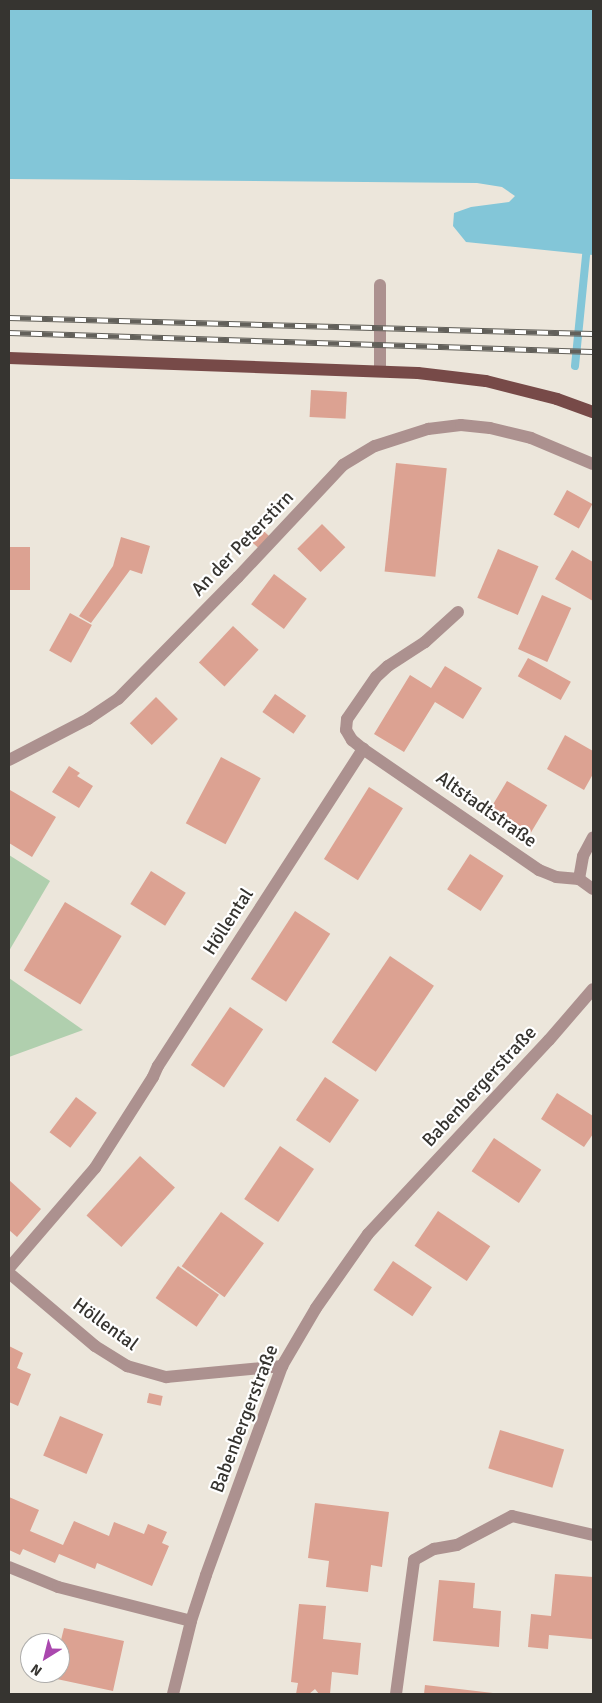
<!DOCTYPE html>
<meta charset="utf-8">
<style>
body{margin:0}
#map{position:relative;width:602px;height:1703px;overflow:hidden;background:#ece6db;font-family:Signika,sans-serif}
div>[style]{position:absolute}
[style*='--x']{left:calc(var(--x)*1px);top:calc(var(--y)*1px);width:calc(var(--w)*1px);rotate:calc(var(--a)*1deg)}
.green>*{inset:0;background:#b0cfae}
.water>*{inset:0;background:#83c6d8}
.stream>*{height:8px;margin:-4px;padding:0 4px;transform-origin:4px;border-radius:4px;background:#83c6d8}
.building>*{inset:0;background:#dca292;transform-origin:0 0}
.minor>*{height:12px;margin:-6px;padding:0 6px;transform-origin:6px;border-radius:6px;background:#ac918f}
.major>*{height:12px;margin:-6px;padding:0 6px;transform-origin:6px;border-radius:6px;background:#774a48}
.rail>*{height:5.5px;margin-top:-2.75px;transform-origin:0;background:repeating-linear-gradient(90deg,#fff 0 11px,#62605a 0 22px);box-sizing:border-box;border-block:1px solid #62605a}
span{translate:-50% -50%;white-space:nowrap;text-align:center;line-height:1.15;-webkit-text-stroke:4.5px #fff;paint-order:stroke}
.street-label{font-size:19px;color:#363430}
.frame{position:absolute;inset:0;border:10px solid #363430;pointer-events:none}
.north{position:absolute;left:20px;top:1633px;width:50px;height:50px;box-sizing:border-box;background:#fff;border:1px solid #afaeac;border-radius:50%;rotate:216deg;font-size:14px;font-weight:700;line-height:20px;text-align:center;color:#363430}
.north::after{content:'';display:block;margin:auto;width:18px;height:22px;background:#aa48ae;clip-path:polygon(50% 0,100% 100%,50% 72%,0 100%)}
</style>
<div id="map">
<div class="green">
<i style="clip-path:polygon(9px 855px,50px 881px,9px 951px)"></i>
<i style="clip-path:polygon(9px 978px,83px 1030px,9px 1057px)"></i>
</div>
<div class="water">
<i style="clip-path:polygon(9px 9px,593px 9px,593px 255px,466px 242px,453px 226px,454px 213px,471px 207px,509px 202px,515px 196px,502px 187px,477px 183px,9px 179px)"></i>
</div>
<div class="stream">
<i style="--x:575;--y:366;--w:112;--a:-84.3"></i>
</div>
<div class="building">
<i style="left:311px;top:390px;width:36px;height:27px;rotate:3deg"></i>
<i style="left:396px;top:463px;width:51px;height:109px;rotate:6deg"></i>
<i style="left:567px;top:490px;width:29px;height:28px;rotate:29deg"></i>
<i style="left:322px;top:524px;width:33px;height:35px;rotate:45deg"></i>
<i style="left:258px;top:526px;width:15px;height:16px;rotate:42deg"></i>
<i style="clip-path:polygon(121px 537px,150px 546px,142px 574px,130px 570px,91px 623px,79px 616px,113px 566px)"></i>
<i style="left:9px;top:547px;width:21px;height:43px"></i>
<i style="left:498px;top:549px;width:44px;height:53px;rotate:23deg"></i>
<i style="clip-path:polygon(572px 550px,593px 562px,593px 601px,555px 579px)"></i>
<i style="left:274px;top:574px;width:41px;height:38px;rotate:37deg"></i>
<i style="left:542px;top:595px;width:32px;height:59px;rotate:24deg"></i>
<i style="left:70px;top:613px;width:25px;height:43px;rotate:29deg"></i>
<i style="left:233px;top:626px;width:35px;height:50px;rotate:43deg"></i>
<i style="left:528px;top:658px;width:49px;height:21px;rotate:29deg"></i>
<i style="clip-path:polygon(445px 666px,482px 688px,463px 719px,435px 702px,404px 752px,374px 734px,410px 675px,431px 688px)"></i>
<i style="left:275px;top:694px;width:38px;height:22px;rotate:35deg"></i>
<i style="left:156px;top:697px;width:31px;height:37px;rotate:45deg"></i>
<i style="clip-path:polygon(565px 735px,593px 751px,593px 774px,584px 790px,547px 769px)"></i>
<i style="left:221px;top:757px;width:45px;height:75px;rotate:28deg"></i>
<i style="clip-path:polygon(69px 766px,80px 773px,77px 776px,93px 786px,79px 808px,52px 792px)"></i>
<i style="left:507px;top:781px;width:47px;height:32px;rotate:31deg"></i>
<i style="left:369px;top:787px;width:40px;height:85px;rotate:32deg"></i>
<i style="clip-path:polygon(10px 790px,56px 817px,32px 857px,9px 843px)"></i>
<i style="left:470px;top:854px;width:40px;height:42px;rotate:33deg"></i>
<i style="left:151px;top:871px;width:41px;height:39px;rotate:32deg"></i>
<i style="left:65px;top:902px;width:66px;height:80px;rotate:31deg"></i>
<i style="left:295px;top:911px;width:42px;height:81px;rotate:33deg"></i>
<i style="left:390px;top:956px;width:53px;height:104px;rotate:34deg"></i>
<i style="left:230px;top:1007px;width:40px;height:70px;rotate:34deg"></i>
<i style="left:325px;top:1077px;width:41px;height:52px;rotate:34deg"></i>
<i style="clip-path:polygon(557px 1093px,593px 1116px,593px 1134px,584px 1147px,541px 1119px)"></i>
<i style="left:76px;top:1097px;width:26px;height:44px;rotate:37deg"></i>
<i style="left:494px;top:1138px;width:57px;height:40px;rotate:34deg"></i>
<i style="left:280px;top:1146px;width:41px;height:64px;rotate:34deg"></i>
<i style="left:140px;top:1156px;width:47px;height:80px;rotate:42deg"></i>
<i style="clip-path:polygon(9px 1180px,41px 1209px,17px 1237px,9px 1230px)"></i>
<i style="left:438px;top:1211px;width:63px;height:42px;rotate:34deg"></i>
<i style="left:221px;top:1212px;width:53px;height:67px;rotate:36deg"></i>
<i style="left:393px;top:1261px;width:47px;height:35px;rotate:34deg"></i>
<i style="left:178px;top:1266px;width:50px;height:39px;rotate:35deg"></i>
<i style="clip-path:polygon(9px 1346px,23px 1353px,17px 1368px,31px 1374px,18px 1406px,9px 1402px)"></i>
<i style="left:149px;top:1393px;width:14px;height:10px;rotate:12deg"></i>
<i style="left:60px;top:1416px;width:47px;height:43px;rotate:23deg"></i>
<i style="left:500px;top:1430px;width:67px;height:40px;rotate:17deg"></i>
<i style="clip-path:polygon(9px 1497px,39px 1510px,30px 1531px,63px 1545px,74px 1521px,109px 1536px,114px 1522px,144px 1534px,148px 1524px,167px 1532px,162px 1543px,169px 1546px,152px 1586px,97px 1563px,95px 1569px,59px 1554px,55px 1563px,23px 1549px,20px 1555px,9px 1550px)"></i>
<i style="clip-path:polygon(315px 1503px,389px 1512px,382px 1567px,371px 1565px,368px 1592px,326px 1587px,329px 1561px,308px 1558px)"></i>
<i style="clip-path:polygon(555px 1574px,593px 1577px,592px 1639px,549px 1635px,548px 1649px,528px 1647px,531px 1614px,551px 1616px)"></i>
<i style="clip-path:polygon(439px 1580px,475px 1583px,473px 1608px,501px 1611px,499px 1647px,433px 1641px)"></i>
<i style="clip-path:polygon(299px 1604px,326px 1606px,323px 1639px,361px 1643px,358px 1675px,332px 1672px,330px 1694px,319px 1694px,315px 1689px,309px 1694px,296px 1694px,298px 1683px,291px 1682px)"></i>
<i style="clip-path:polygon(64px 1628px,124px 1641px,113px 1691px,52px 1678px,54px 1673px,60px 1673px,60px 1644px)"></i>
<i style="clip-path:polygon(425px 1685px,493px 1693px,493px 1694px,424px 1694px)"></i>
</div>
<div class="minor">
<i style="--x:380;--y:371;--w:86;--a:-90"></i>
<i style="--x:458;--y:612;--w:45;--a:137.7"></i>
<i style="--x:425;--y:642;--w:44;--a:147"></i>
<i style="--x:388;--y:666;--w:16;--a:137"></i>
<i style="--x:376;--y:677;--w:51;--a:124.6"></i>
<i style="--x:347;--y:719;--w:11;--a:95"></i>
<i style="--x:346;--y:730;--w:12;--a:59"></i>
<i style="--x:352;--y:740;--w:14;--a:39"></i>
<i style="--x:363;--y:749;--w:214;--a:34.5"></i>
<i style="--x:539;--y:870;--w:18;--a:22"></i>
<i style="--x:556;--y:877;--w:23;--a:5"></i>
<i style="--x:579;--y:879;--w:17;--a:36"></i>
<i style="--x:9;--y:760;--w:89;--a:-27.4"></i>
<i style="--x:88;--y:719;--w:36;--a:-34"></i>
<i style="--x:118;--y:699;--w:171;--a:-45.5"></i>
<i style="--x:238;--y:577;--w:154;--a:-46.8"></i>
<i style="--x:343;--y:465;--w:37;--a:-31"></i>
<i style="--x:375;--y:446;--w:56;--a:-17.8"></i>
<i style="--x:428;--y:429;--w:33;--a:-7"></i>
<i style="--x:461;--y:425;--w:29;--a:6"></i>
<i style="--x:490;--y:428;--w:42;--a:13.7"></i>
<i style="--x:531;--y:438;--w:67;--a:22.8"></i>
<i style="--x:579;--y:879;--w:23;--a:-80"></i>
<i style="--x:583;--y:856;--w:21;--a:-62"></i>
<i style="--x:9;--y:1268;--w:132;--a:-49.3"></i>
<i style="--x:95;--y:1168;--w:108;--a:-57.5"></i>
<i style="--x:153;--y:1077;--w:12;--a:-66"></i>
<i style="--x:158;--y:1066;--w:378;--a:-57.1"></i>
<i style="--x:9;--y:1273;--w:113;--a:40.3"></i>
<i style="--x:95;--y:1346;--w:38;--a:32"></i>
<i style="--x:127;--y:1366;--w:41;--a:15.8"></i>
<i style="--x:166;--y:1377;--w:117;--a:-5.4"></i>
<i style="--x:9;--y:1567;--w:53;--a:22.2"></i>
<i style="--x:58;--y:1587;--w:137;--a:14.3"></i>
<i style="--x:173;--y:1694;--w:75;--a:-76.1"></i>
<i style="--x:191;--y:1621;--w:48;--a:-71.9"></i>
<i style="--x:206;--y:1575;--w:222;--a:-70"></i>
<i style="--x:282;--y:1366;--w:67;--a:-59.6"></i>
<i style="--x:316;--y:1308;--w:90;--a:-54.9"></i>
<i style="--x:368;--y:1234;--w:265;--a:-47"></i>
<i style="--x:549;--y:1040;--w:67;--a:-49.2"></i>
<i style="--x:396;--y:1694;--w:135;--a:-82.3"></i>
<i style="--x:414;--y:1560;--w:23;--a:-29"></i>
<i style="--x:434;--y:1549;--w:23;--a:-10"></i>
<i style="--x:457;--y:1545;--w:62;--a:-27.8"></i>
<i style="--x:512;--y:1516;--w:83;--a:13.2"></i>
</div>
<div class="major">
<i style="--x:9;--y:358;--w:409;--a:2.1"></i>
<i style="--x:418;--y:373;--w:68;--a:6.7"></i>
<i style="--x:486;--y:381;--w:73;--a:14.2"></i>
<i style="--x:557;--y:399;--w:38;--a:20"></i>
</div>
<div class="rail">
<i style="--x:9;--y:318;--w:584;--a:1.57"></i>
<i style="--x:9;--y:333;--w:584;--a:1.86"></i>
</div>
<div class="street-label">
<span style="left:243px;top:544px;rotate:-46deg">An der Peterstirn</span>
<span style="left:486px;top:810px;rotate:35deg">Altstadtstraße</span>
<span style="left:229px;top:922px;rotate:-57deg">Höllental</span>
<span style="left:480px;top:1087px;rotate:-47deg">Babenbergerstraße</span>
<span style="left:105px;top:1325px;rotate:36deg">Höllental</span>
<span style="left:245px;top:1419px;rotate:-69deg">Babenbergerstraße</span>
</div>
<div class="frame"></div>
<div class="north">N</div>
</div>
